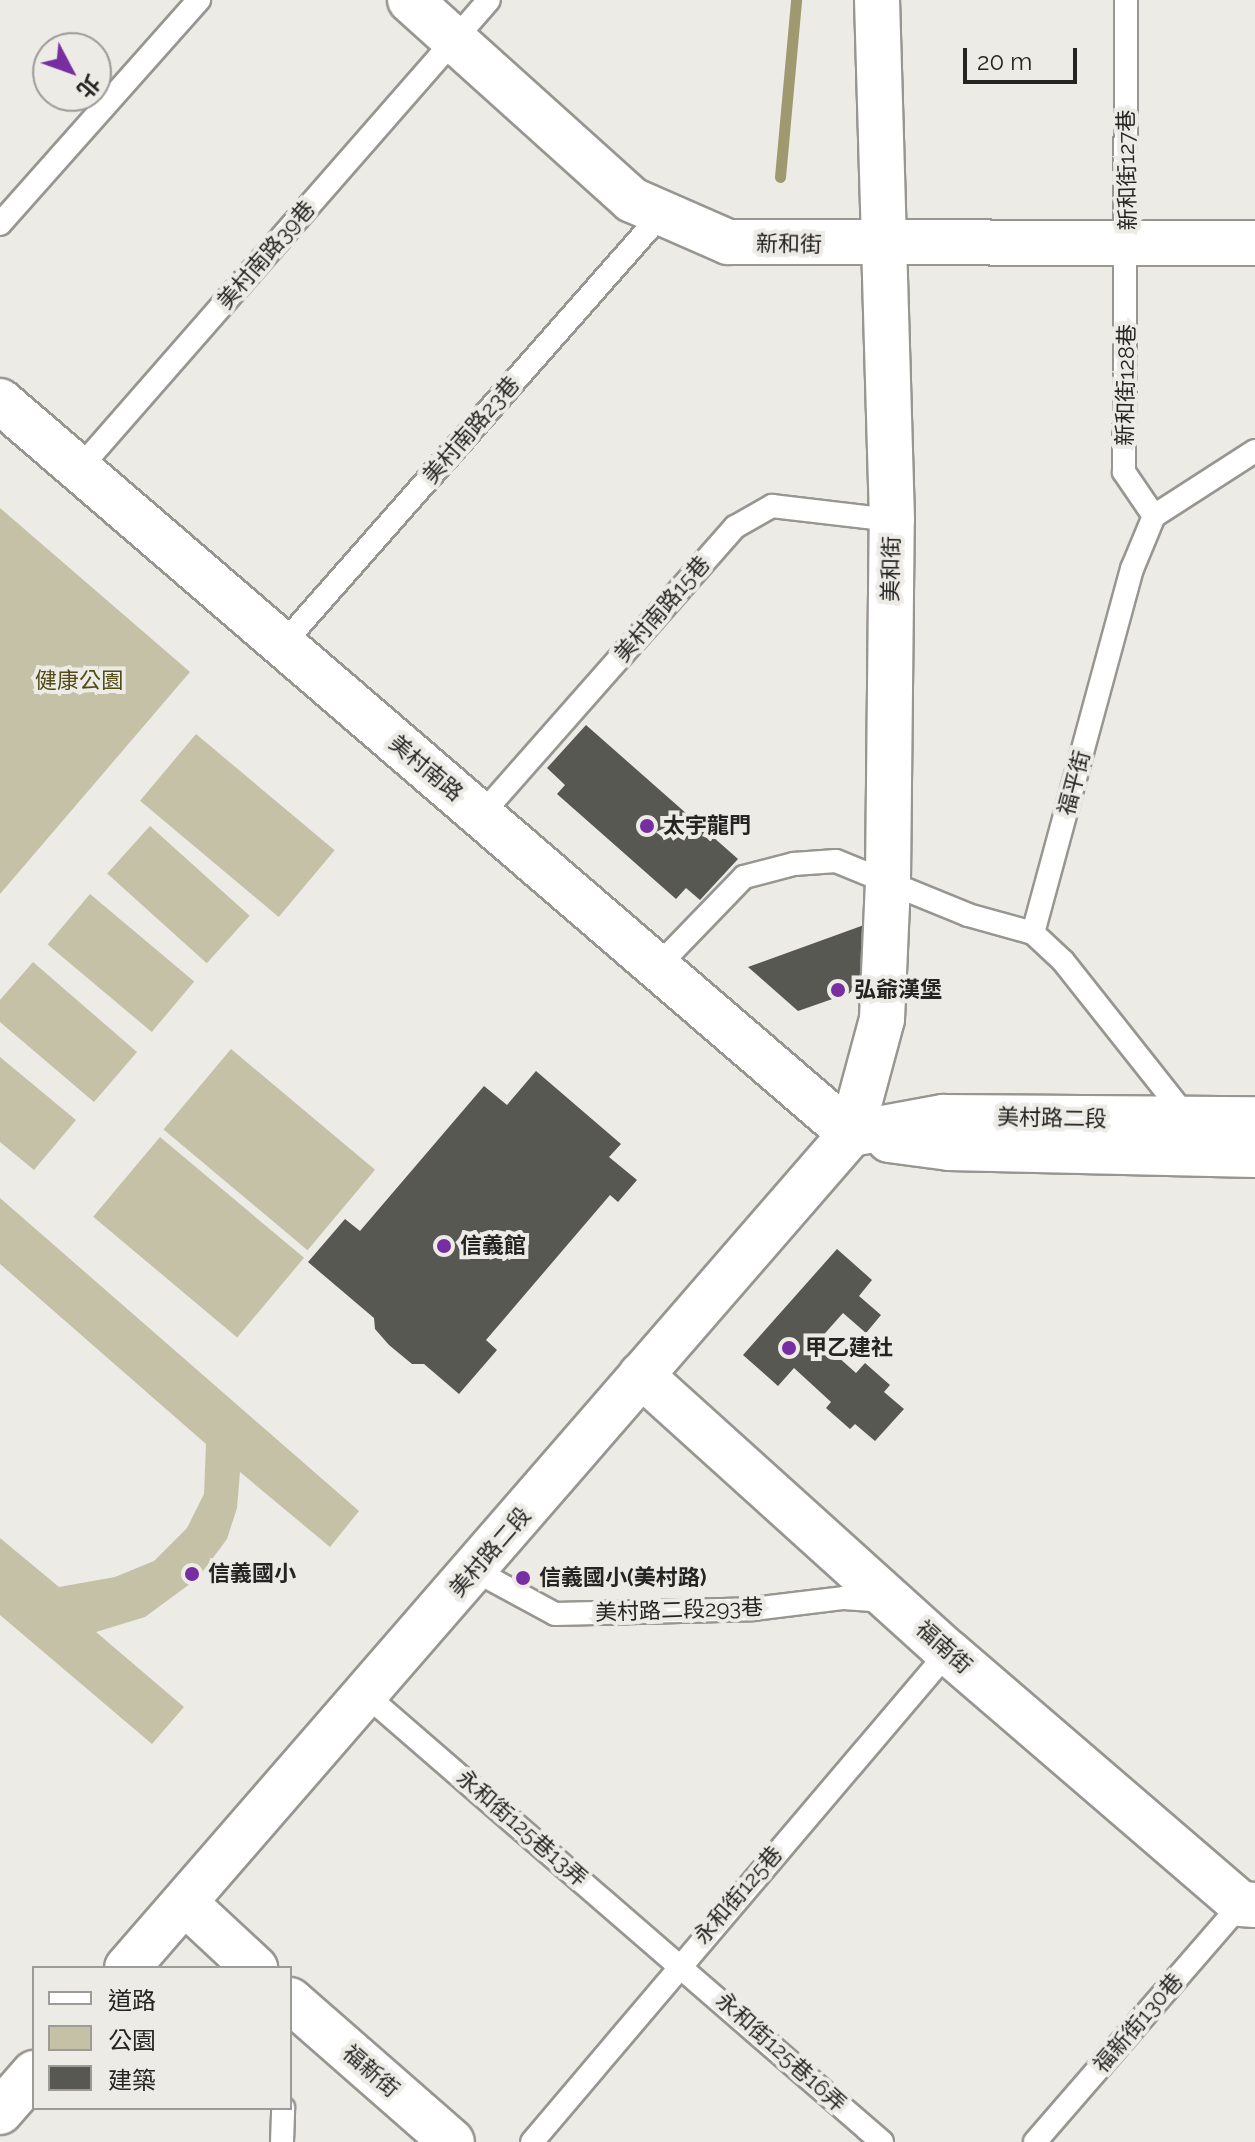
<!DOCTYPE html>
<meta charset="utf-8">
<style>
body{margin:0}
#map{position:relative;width:1255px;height:2142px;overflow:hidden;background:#ecebe6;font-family:Raleway,"Noto Sans TC",sans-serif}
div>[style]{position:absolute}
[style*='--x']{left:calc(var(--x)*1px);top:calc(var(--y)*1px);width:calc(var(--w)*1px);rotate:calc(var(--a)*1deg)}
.green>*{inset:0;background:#c5c1a7;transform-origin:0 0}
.stream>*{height:11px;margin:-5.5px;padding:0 5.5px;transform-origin:5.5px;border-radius:5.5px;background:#9f9970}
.building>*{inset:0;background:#585853}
.roads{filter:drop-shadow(2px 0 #979691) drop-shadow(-2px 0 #979691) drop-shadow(0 2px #979691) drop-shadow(0 -2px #979691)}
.service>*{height:22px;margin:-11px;padding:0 11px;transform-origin:11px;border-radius:11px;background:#fff}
.minor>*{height:44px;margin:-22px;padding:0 22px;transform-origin:22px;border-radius:22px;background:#fff}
.tertiary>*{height:44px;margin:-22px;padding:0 22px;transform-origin:22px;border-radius:22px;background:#fff}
.dots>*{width:22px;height:22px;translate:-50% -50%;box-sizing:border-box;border:4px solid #ecebe6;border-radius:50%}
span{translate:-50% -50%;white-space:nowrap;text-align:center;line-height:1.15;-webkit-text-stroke:8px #ecebe6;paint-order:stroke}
.street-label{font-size:22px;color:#252422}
.park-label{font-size:22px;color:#524a17}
.poi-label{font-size:22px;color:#252422;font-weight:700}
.left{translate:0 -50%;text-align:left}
.legend{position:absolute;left:32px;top:1966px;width:260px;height:144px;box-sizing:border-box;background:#ecebe6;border:2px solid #9c9b98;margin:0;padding:10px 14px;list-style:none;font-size:24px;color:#252422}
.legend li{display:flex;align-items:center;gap:16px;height:40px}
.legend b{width:40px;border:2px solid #9c9b98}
.north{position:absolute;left:32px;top:32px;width:80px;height:80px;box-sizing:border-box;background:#ecebe6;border:2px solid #9c9b98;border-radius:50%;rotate:131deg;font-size:22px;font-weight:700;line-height:32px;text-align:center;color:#252422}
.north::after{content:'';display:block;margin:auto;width:28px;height:36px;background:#772ea1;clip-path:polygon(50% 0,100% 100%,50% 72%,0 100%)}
.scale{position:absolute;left:963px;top:48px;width:114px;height:36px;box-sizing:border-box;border:4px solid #252422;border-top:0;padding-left:10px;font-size:24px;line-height:28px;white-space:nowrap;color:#252422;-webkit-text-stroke:6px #ecebe6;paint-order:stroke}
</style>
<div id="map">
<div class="green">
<i style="clip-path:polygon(0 508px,190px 672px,0 894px)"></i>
<i style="left:196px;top:734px;width:181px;height:87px;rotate:40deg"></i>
<i style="left:150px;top:826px;width:134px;height:64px;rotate:42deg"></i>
<i style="left:90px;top:894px;width:136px;height:66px;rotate:40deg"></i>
<i style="clip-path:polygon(33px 962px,137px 1052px,94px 1102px,0 1022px,0 1000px)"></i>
<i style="left:231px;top:1049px;width:188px;height:105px;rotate:40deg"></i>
<i style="clip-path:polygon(0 1057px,76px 1120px,34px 1170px,0 1142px)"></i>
<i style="left:160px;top:1137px;width:188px;height:104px;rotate:40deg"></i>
<i style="clip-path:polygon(0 1198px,359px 1511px,330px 1547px,240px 1472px,237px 1508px,227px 1539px,198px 1578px,145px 1617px,96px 1632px,184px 1707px,152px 1744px,0 1615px,0 1538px,59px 1587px,115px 1577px,154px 1561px,187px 1528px,204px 1494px,206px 1444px,0 1264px)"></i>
</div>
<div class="stream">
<i style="--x:780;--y:177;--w:178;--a:-84.8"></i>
</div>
<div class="building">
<i style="clip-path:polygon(586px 725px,738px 859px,700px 900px,686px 888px,676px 899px,557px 794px,565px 785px,547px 768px)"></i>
<i style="clip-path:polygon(864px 925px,864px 988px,798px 1011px,748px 967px)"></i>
<i style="clip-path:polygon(536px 1071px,621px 1144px,609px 1157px,637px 1180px,618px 1202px,610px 1195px,486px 1340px,497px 1350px,459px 1394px,424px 1364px,412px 1364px,389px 1345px,375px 1329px,374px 1318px,308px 1262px,345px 1219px,360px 1231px,484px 1086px,507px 1105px)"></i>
<i style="clip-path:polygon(837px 1249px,872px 1280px,859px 1296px,881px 1315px,866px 1333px,843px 1313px,819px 1340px,856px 1373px,865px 1363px,890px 1385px,884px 1392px,904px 1409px,875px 1441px,855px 1424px,850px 1429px,826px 1408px,831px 1402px,794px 1368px,778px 1386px,743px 1355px)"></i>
</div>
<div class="roads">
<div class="service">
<i style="--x:1126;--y:0;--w:472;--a:90.2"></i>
<i style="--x:1124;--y:472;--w:53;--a:55.7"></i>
<i style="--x:0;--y:224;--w:300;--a:-48.4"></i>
<i style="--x:78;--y:470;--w:624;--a:-48.83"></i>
<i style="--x:282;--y:645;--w:572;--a:-48.62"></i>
<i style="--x:481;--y:815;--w:384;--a:-48.6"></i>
<i style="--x:735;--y:527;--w:43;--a:-29.6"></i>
<i style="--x:772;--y:506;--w:121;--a:6.7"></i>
<i style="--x:657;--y:967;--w:125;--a:-46"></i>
<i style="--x:744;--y:877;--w:52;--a:-14.6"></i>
<i style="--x:794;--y:864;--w:42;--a:-4.1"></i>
<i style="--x:836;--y:861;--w:143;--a:22.2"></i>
<i style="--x:968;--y:915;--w:67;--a:15.5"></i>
<i style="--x:1189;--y:1120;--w:203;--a:-128.4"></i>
<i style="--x:1063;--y:961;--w:41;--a:-137"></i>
<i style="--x:1033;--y:933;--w:377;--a:-74.8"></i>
<i style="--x:1132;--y:569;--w:57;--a:-67.5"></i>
<i style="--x:1154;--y:516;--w:120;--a:-32.8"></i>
<i style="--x:474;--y:1570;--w:92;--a:28.5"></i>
<i style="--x:555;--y:1614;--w:198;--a:-1.4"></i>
<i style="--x:753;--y:1609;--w:92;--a:-6.9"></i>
<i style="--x:844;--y:1598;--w:42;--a:4.1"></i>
<i style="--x:365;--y:1694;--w:684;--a:40.91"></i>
<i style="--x:282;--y:2142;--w:34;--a:-88"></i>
<i style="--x:532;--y:2142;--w:643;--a:-49.67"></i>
<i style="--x:1035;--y:2142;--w:315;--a:-49.1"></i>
</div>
<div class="minor">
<i style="--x:410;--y:0;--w:299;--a:42"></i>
<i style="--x:632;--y:200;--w:105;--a:23.6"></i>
<i style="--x:728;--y:242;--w:527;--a:0.11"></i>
<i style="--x:641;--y:1375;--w:413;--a:42.1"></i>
<i style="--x:948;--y:1652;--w:386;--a:40.7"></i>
<i style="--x:1241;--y:1904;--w:14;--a:4"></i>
<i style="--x:185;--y:1903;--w:96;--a:42.9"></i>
<i style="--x:127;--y:1968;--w:1104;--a:-49.04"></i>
<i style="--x:851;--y:1134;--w:119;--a:-74.9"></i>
<i style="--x:882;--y:1019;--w:140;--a:-87.5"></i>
<i style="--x:888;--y:879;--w:359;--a:-89.4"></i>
<i style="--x:892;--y:520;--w:520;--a:-91.65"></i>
<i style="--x:290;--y:2000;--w:215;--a:41.2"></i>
<i style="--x:0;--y:2112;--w:52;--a:-48.9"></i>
</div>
<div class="tertiary">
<i style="--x:0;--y:401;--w:1123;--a:40.74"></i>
<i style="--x:851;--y:1134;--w:94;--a:-10.5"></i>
<i style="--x:943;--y:1117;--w:312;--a:0.4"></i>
<i style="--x:889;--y:1140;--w:61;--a:7.6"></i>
<i style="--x:949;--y:1148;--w:306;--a:1.3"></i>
</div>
</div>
<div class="dots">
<i style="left:647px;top:826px;background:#772ea1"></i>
<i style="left:838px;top:990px;background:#772ea1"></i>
<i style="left:444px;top:1246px;background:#772ea1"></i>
<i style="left:789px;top:1348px;background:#772ea1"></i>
<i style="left:192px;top:1574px;background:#772ea1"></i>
<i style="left:523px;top:1578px;background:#772ea1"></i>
</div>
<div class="street-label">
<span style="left:1127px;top:170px;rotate:-91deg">新和街127巷</span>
<span style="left:789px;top:244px;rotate:1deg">新和街</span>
<span style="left:266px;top:255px;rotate:-49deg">美村南路39巷</span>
<span style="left:1126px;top:385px;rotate:-89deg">新和街128巷</span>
<span style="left:471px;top:430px;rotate:-49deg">美村南路23巷</span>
<span style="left:891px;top:569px;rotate:-89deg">美和街</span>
<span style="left:662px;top:609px;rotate:-49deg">美村南路15巷</span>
<span style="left:426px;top:768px;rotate:40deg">美村南路</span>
<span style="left:1074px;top:783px;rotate:-75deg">福平街</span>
<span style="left:1052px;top:1118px;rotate:1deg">美村路二段</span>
<span style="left:490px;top:1552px;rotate:-49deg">美村路二段</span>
<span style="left:679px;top:1610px;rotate:-2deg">美村路二段293巷</span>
<span style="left:944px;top:1647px;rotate:42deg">福南街</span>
<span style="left:522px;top:1828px;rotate:41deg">永和街125巷13弄</span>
<span style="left:738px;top:1895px;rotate:-49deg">永和街125巷</span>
<span style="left:1138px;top:2023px;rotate:-49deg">福新街130巷</span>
<span style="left:781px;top:2052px;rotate:42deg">永和街125巷16弄</span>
<span style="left:371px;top:2071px;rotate:41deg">福新街</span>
</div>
<div class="park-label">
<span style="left:79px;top:681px">健康公園</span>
</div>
<div class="poi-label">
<span class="left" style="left:663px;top:826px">太宇龍門</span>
<span class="left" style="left:854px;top:990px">弘爺漢堡</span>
<span class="left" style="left:460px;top:1246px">信義館</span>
<span class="left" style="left:805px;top:1348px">甲乙建社</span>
<span class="left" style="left:208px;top:1574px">信義國小</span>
<span class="left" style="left:539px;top:1578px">信義國小(美村路)</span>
</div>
<ul class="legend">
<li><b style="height:10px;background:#fff"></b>道路</li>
<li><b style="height:22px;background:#c5c1a7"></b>公園</li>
<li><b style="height:22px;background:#585853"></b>建築</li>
</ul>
<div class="north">北</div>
<div class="scale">20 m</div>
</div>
